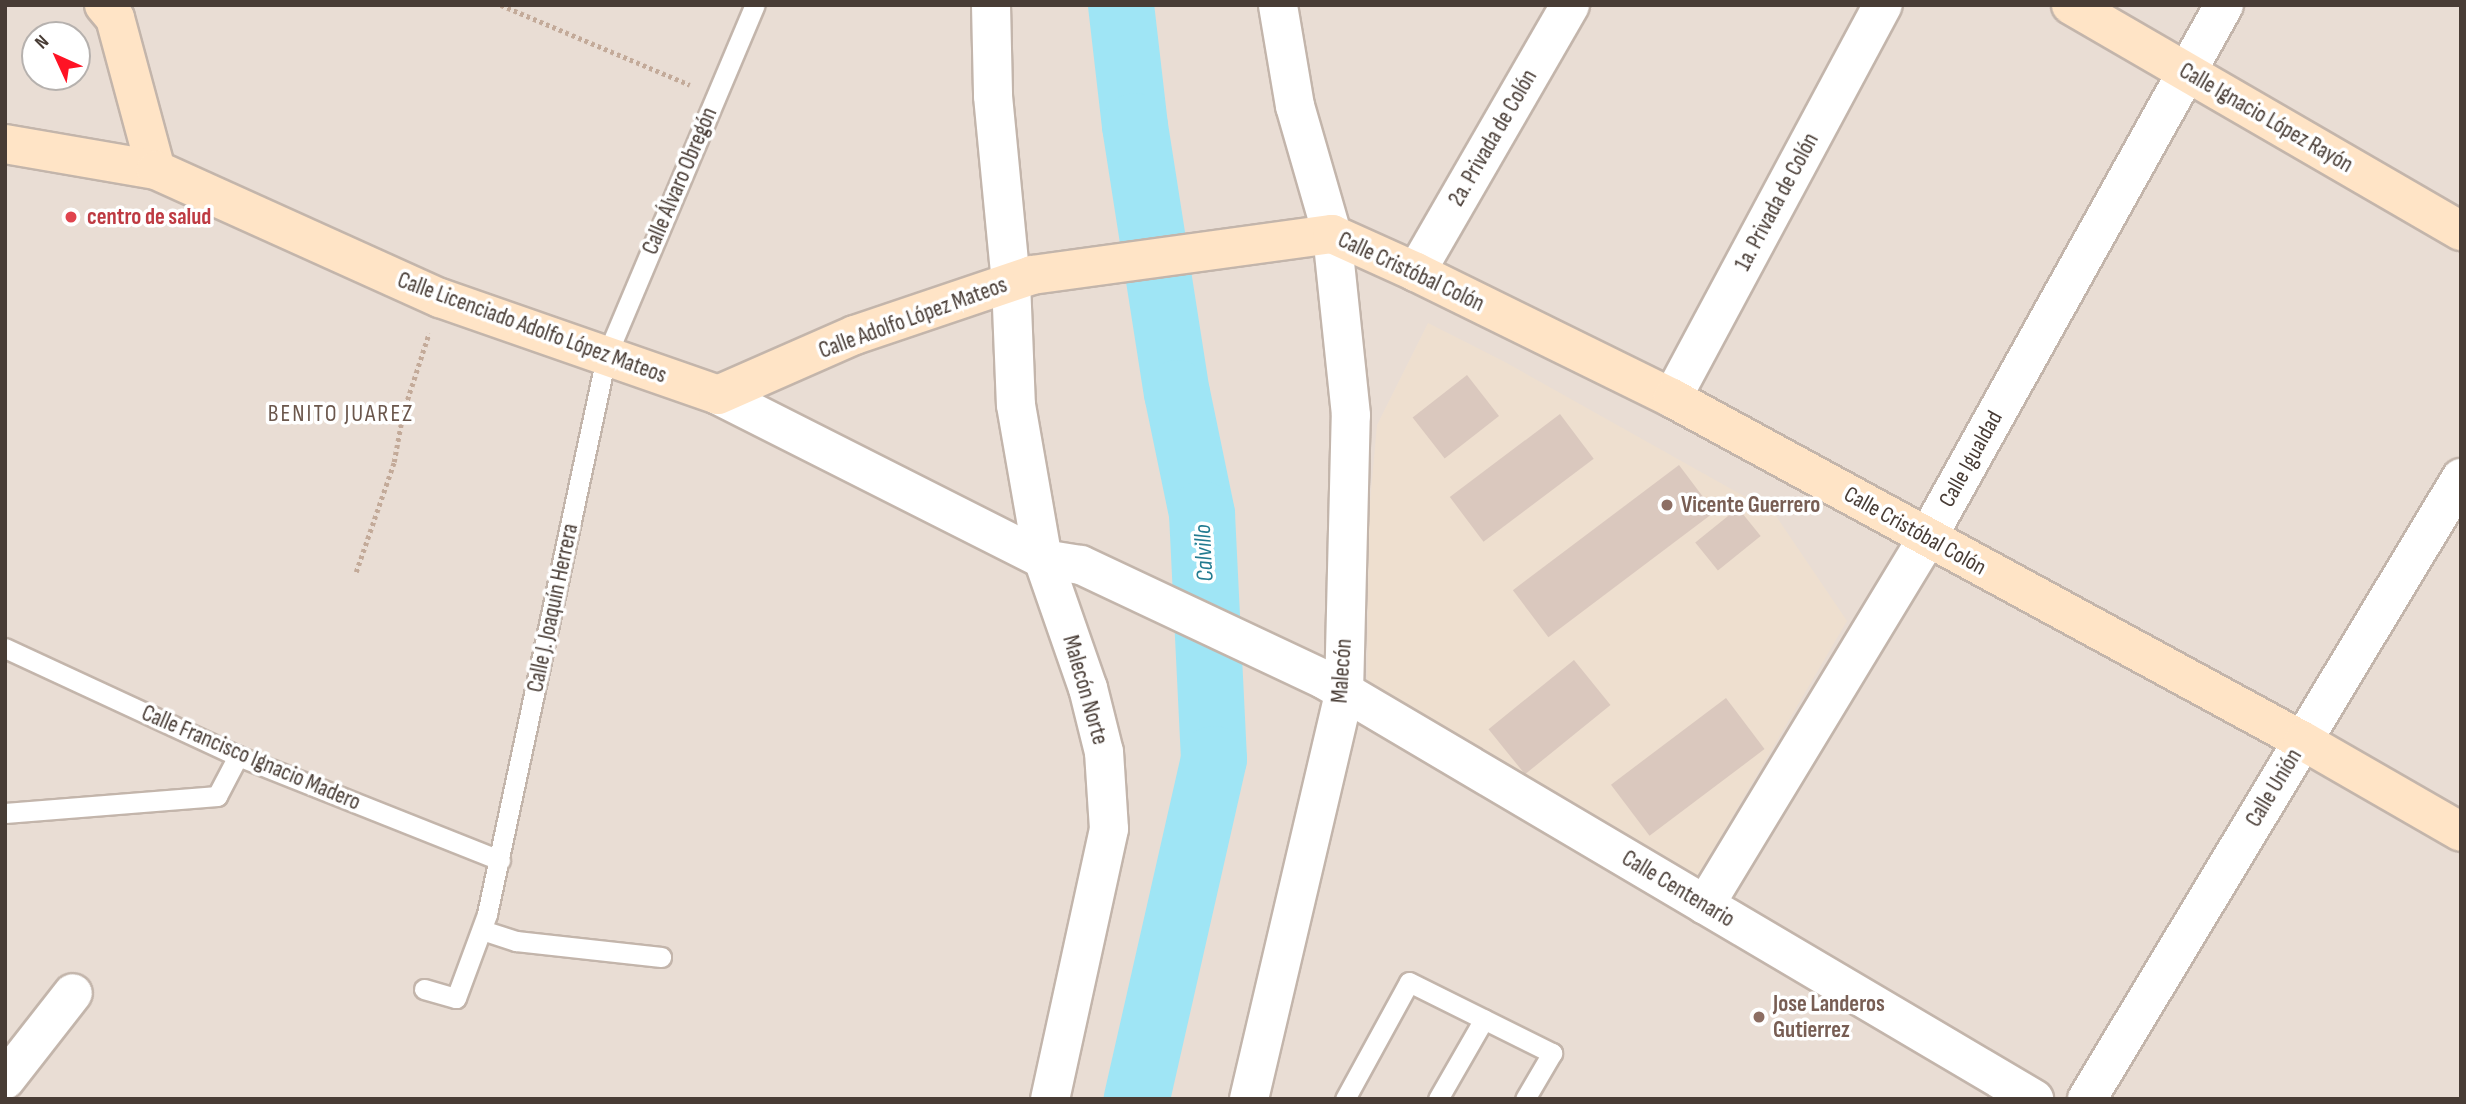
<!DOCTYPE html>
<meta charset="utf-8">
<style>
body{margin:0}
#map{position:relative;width:2466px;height:1104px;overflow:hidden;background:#f4ede6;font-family:"Sofia Sans Condensed",sans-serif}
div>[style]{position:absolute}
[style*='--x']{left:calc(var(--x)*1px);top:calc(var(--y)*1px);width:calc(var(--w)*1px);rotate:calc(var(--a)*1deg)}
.residential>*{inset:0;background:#e9ddd4}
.education>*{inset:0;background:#eedfcf}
.river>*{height:66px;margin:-33px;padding:0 33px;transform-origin:33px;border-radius:33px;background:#9fe5f5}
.building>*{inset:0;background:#dac8be;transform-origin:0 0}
.path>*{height:4.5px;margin-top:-2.25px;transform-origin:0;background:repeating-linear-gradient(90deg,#c3aa99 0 3.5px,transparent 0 7px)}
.roads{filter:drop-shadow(2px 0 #c3b5ab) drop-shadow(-2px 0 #c3b5ab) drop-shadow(0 2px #c3b5ab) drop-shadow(0 -2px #c3b5ab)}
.lane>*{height:19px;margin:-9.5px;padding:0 9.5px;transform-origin:9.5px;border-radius:9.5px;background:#fff}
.street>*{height:38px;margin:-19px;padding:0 19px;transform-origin:19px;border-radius:19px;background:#fff}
.secondary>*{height:38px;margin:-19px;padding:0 19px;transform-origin:19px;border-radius:19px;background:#ffe4c6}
.dots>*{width:19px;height:19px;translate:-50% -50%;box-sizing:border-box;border:4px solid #fff;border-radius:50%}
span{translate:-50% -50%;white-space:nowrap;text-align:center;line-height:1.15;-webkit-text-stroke:7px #fff;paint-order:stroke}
.street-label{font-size:23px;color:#483c35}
.health-label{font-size:23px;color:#be3a42;font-weight:700}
.left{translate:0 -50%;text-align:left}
.education-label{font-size:23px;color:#785e54;font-weight:700}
.neighbourhood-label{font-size:24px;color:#6b574c;letter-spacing:2px}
.water-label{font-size:24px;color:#227b90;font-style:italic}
.frame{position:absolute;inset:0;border:7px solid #483c35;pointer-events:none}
.north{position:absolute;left:21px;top:21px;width:70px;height:70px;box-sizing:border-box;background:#fff;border:2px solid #b6b1ae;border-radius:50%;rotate:315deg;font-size:19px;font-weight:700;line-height:28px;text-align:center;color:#483c35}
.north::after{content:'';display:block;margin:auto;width:24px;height:32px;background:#ff1325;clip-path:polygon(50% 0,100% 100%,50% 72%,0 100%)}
</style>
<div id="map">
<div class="residential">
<i style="clip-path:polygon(evenodd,5px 5px,2461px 5px,2461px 1099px,5px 1099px,5px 5px,35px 35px,77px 35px,77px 77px,35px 77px,35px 35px)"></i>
</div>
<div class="education">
<i style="clip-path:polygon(1428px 323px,1505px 362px,1774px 513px,1847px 621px,1693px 884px,1367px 694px,1369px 514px,1377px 425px)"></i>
</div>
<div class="river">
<i style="--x:1121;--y:5;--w:122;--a:83.4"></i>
<i style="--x:1135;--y:126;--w:270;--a:81.1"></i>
<i style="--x:1177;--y:393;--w:124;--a:78.3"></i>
<i style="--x:1202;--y:514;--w:245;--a:87.2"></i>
<i style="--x:1214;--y:759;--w:349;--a:102.8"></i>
</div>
<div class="building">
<i style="left:1467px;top:375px;width:52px;height:69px;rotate:52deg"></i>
<i style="left:1560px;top:414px;width:56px;height:138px;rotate:53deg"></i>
<i style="left:1679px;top:465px;width:59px;height:208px;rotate:53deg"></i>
<i style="left:1738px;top:508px;width:36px;height:55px;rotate:51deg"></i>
<i style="left:1574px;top:660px;width:58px;height:110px;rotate:51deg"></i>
<i style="left:1726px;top:698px;width:64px;height:144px;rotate:53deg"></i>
</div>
<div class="path">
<i style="--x:501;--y:5;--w:205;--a:22.9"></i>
<i style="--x:356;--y:572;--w:116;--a:-70.9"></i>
<i style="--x:394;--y:462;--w:50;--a:-79.6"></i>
<i style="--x:403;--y:413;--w:84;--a:-72"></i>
</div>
<div class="roads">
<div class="lane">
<i style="--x:5;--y:648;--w:257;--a:24.9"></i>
<i style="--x:238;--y:756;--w:282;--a:21.7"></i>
<i style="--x:5;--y:813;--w:213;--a:-4.6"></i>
<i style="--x:217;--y:796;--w:45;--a:-62.3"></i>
<i style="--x:482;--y:930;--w:36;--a:18"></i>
<i style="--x:516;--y:941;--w:146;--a:6.3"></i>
<i style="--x:424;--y:989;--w:33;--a:16"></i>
<i style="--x:456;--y:998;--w:90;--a:-69.7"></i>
<i style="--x:487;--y:914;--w:570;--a:-77.94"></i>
<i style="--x:606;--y:357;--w:382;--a:-67.1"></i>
<i style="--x:1345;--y:1099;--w:133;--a:-61.3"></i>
<i style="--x:1409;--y:982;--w:160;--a:26.4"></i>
<i style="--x:1552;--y:1053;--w:53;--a:120.4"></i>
<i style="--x:1438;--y:1099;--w:92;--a:-60.1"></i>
</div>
<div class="street">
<i style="--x:991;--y:5;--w:91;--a:88.7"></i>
<i style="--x:993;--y:96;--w:187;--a:84.5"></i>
<i style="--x:1011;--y:282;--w:123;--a:87.7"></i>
<i style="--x:1016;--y:405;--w:156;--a:80.1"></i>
<i style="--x:1043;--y:559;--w:137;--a:70.8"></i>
<i style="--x:1088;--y:688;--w:66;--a:76"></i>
<i style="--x:1104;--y:752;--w:77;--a:86.3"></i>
<i style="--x:1109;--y:829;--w:276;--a:102.3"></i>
<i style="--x:1416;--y:272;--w:308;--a:-60"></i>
<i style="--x:718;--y:395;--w:364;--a:26.8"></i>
<i style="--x:1043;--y:559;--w:38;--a:9"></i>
<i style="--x:1081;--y:565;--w:268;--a:25.2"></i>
<i style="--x:1323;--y:679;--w:826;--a:30.57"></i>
<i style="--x:1672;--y:398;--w:446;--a:-61.8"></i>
<i style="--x:1705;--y:905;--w:429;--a:-58.8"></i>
<i style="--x:1927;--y:538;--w:610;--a:-60.87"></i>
<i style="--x:5;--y:1080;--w:110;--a:-52"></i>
<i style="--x:1249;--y:1099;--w:417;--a:-76.8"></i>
<i style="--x:1344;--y:693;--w:278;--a:-88.6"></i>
<i style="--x:1351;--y:415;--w:182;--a:-96"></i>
<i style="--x:1332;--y:234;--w:133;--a:-106.1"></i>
<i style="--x:1295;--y:106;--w:102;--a:-99.6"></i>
<i style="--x:2087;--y:1099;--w:725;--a:-58.94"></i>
</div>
<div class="secondary">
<i style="--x:104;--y:5;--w:17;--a:50"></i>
<i style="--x:115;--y:18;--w:157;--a:74.9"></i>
<i style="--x:2071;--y:5;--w:451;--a:30.1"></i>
<i style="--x:5;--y:144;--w:153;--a:9.8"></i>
<i style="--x:156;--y:170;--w:312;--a:24.3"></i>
<i style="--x:440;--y:298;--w:294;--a:19.2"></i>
<i style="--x:718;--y:395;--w:150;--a:-23.7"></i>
<i style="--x:855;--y:335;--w:187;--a:-18.7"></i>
<i style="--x:1032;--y:275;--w:303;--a:-7.8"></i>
<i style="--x:1332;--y:234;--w:92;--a:24.3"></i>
<i style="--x:1416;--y:272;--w:285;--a:26.2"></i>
<i style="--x:1672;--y:398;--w:718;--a:28.53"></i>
<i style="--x:2303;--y:741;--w:182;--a:29.9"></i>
</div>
</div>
<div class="dots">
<i style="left:71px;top:217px;background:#e0444e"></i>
<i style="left:1667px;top:505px;background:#8d6e63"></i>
<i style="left:1759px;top:1017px;background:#8d6e63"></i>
</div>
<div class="street-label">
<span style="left:2266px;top:118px;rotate:30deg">Calle Ignacio López Rayón</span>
<span style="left:1493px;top:138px;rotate:-60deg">2a. Privada de Colón</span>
<span style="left:680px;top:181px;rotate:-67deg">Calle Álvaro Obregón</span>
<span style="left:1777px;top:202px;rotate:-62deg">1a. Privada de Colón</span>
<span style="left:1411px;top:272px;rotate:25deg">Calle Cristóbal Colón</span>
<span style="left:913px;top:318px;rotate:-20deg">Calle Adolfo López Mateos</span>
<span style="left:532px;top:328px;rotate:20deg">Calle Licenciado Adolfo López Mateos</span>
<span style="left:1971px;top:459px;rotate:-61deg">Calle Igualdad</span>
<span style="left:1915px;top:531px;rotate:29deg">Calle Cristóbal Colón</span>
<span style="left:553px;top:608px;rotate:-78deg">Calle J. Joaquín Herrera</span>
<span style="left:1342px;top:671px;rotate:-86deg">Malecón</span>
<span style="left:1085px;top:690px;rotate:74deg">Malecón Norte</span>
<span style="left:251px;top:758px;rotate:23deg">Calle Francisco Ignacio Madero</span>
<span style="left:2274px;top:788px;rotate:-59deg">Calle Unión</span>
<span style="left:1678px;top:889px;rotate:31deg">Calle Centenario</span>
</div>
<div class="health-label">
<span class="left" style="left:87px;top:217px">centro de salud</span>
</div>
<div class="education-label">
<span class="left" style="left:1681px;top:505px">Vicente Guerrero</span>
<span class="left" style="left:1773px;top:1017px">Jose Landeros<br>Gutierrez</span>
</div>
<div class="neighbourhood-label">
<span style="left:341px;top:414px">BENITO JUAREZ</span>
</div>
<div class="water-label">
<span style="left:1204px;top:553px;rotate:-93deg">Calvillo</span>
</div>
<div class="frame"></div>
<div class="north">N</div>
</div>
